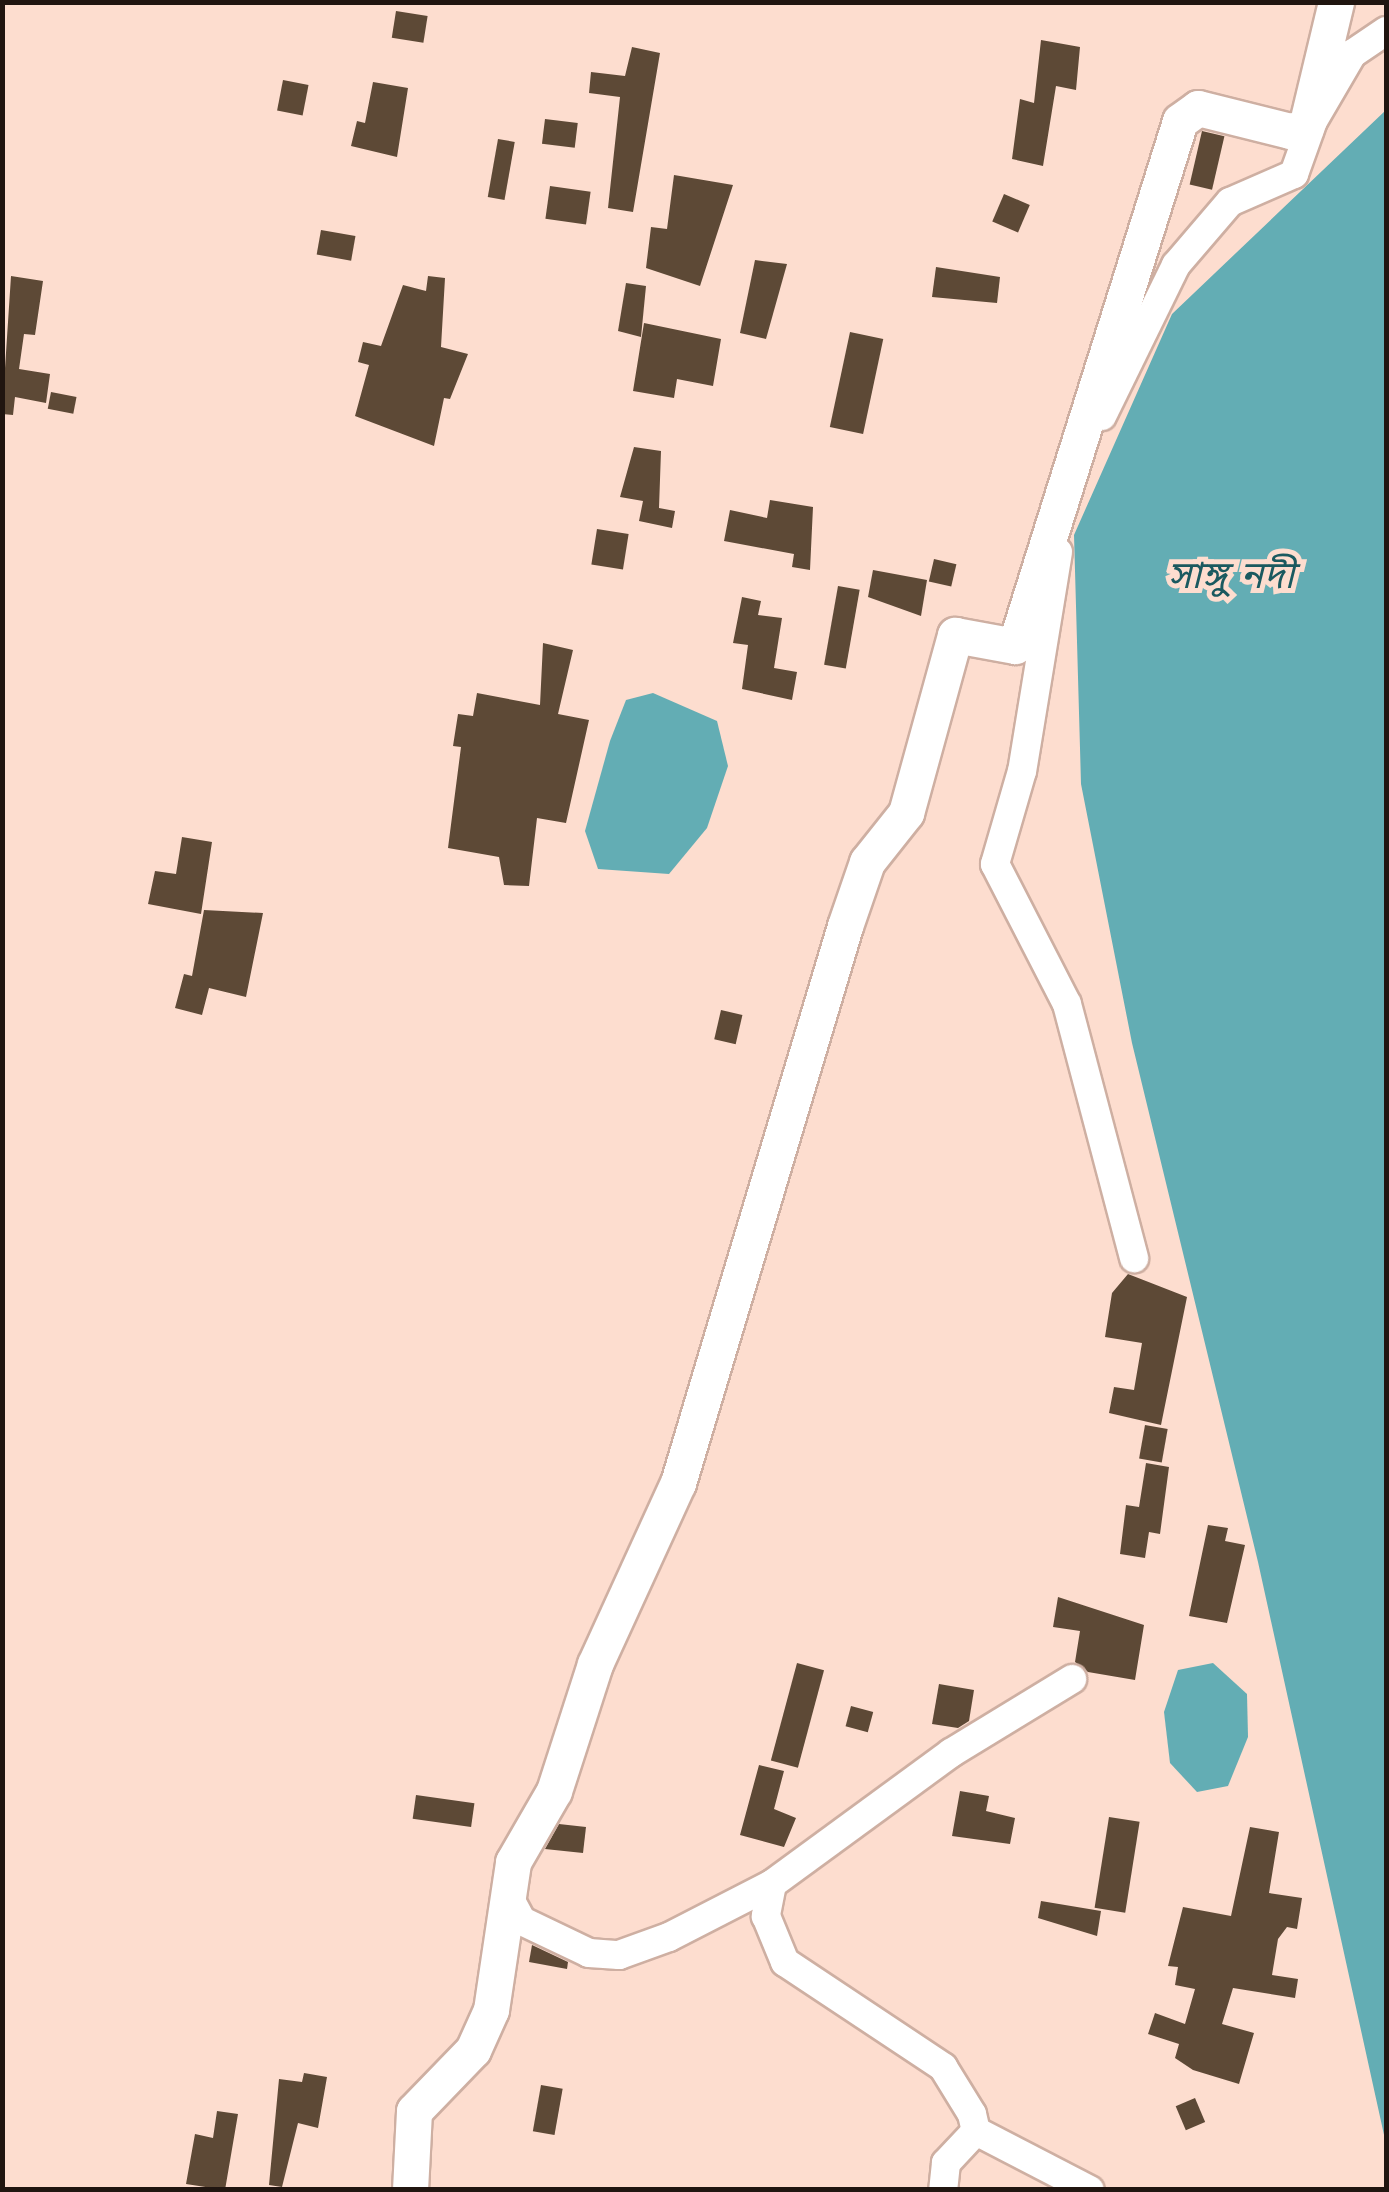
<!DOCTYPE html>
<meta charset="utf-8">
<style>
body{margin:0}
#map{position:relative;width:1389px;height:2192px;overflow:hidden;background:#fdddcf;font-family:"Work Sans","Noto Sans Bengali",sans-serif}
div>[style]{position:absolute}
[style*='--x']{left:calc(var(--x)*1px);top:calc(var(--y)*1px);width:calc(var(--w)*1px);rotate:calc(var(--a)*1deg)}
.water>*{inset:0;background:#63adb4}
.building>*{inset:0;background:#5d4936;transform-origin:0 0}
.roads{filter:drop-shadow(2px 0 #ceafa2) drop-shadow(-2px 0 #ceafa2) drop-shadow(0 2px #ceafa2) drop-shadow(0 -2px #ceafa2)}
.minor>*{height:28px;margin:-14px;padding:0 14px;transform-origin:14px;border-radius:14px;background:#fff}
.major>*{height:35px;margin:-17.5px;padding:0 17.5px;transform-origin:17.5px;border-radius:17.5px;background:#fff}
span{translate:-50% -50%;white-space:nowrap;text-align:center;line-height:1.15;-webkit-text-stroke:10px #fdddcf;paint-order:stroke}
.water-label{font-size:38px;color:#1a595f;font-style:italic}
.frame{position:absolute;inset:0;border:5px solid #201510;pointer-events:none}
</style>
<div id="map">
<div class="water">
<i style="clip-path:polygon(1386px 110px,1386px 2144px,1258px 1562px,1132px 1043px,1081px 784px,1074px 535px,1172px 314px)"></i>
<i style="clip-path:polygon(653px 693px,717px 721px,728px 766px,707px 828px,669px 874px,598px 869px,585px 831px,610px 741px,626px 700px)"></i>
<i style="clip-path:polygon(1213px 1663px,1247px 1694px,1248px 1737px,1228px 1786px,1197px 1792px,1170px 1763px,1164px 1712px,1178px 1670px)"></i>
</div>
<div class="building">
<i style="left:396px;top:11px;width:32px;height:27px;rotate:9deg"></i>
<i style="clip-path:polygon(1041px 40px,1080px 47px,1076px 90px,1056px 86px,1043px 166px,1012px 159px,1020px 99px,1034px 103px)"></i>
<i style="clip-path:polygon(632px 47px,660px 53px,633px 212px,608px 208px,620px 97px,589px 93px,591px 72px,625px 76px)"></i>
<i style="left:283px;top:80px;width:26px;height:31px;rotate:11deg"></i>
<i style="clip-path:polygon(373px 82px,408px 88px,397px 157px,351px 146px,357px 121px,365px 123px)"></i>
<i style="left:545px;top:119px;width:33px;height:25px;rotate:7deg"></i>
<i style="left:1202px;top:131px;width:23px;height:55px;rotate:13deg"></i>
<i style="left:498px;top:139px;width:17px;height:59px;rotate:10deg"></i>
<i style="clip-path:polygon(674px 175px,733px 185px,700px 286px,646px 268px,651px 227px,667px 229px)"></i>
<i style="left:550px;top:186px;width:41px;height:33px;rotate:8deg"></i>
<i style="left:1004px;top:194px;width:28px;height:30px;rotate:23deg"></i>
<i style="left:321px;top:230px;width:35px;height:25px;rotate:10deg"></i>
<i style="clip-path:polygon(755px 260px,787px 264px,766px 339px,740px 333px)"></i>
<i style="clip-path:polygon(936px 267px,1000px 277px,997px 303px,932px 297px)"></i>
<i style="clip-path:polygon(11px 276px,43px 281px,35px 335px,24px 334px,19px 369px,50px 374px,46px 403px,15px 397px,13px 415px,2px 414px)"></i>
<i style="clip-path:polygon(428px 276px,445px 278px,441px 347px,468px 354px,450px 399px,444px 398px,434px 446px,355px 416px,369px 365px,358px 362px,363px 342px,381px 346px,403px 285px,426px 291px)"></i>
<i style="clip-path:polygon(626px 283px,646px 286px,641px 337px,618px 331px)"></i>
<i style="clip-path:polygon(644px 323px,721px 339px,713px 386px,677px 379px,674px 398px,633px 391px)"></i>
<i style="left:850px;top:332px;width:34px;height:97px;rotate:12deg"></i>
<i style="left:51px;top:392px;width:26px;height:17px;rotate:11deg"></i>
<i style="clip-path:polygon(634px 447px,661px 451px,659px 508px,675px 511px,672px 528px,639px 521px,643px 501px,620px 497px)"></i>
<i style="clip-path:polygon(770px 500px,813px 507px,810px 570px,792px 567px,794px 554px,724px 541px,730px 510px,767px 518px)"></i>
<i style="left:597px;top:529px;width:32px;height:36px;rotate:9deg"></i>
<i style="left:934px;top:559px;width:23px;height:23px;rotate:13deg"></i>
<i style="clip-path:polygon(873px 570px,927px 580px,921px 616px,868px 597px)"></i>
<i style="left:838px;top:586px;width:22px;height:80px;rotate:10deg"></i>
<i style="clip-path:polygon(742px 597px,761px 601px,758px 615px,782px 618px,774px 668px,797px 672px,792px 700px,742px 689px,748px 645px,733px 643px)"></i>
<i style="clip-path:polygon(543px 643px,573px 650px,558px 714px,589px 720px,566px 823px,537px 818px,529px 886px,504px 885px,499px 857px,448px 848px,461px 747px,453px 746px,458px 714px,473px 716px,477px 693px,540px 705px)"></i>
<i style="clip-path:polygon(182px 837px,212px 842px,201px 914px,148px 904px,155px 871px,176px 874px)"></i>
<i style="clip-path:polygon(204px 910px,263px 913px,246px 997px,209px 988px,202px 1015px,175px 1008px,184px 974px,192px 976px)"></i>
<i style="left:721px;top:1010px;width:22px;height:30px;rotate:13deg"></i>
<i style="clip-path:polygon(1128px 1274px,1187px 1297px,1161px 1425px,1109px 1413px,1114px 1387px,1134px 1390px,1142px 1343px,1105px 1337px,1112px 1293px)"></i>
<i style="left:1145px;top:1425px;width:23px;height:34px;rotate:10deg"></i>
<i style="clip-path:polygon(1146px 1463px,1169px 1467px,1160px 1534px,1149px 1532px,1145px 1558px,1120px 1554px,1126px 1505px,1139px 1507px)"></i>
<i style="clip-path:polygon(1208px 1525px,1228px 1528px,1225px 1541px,1245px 1545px,1227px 1623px,1189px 1616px)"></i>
<i style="clip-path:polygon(1058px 1597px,1144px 1625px,1135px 1680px,1088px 1672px,1075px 1662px,1080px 1631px,1053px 1627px)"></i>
<i style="left:797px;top:1663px;width:28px;height:101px;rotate:15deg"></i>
<i style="clip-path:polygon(939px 1684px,974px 1690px,969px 1721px,958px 1728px,932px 1724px)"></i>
<i style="left:851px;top:1706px;width:23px;height:21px;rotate:15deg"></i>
<i style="clip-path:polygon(759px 1765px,784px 1771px,774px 1809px,796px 1818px,784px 1847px,740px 1835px)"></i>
<i style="clip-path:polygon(960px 1791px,989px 1796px,986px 1811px,1015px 1818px,1010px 1844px,952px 1836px)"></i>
<i style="left:416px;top:1795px;width:59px;height:24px;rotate:8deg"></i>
<i style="left:1109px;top:1817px;width:31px;height:92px;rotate:9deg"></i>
<i style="clip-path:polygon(559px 1824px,586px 1827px,583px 1853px,545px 1849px)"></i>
<i style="clip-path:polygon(1250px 1827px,1279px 1832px,1269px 1893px,1302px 1898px,1297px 1929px,1287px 1927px,1278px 1939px,1272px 1975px,1298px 1979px,1295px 1998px,1233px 1988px,1222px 2024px,1254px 2033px,1239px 2084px,1193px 2070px,1175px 2058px,1179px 2044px,1148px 2034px,1155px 2013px,1185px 2024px,1195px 1989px,1175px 1985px,1178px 1967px,1168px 1966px,1183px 1907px,1231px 1916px)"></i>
<i style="clip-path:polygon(1041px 1901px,1101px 1911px,1097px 1936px,1038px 1918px)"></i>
<i style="clip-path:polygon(532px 1945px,568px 1962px,567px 1969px,529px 1962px)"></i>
<i style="clip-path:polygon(304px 2073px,327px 2077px,318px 2128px,298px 2123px,282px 2187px,269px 2185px,279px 2079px,302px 2082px)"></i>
<i style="left:541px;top:2085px;width:22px;height:47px;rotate:10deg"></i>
<i style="left:1195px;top:2098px;width:26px;height:21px;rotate:67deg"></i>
<i style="clip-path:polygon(217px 2111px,238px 2114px,225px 2190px,186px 2184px,195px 2134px,213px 2138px)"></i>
</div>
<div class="roads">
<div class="minor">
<i style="--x:1102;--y:416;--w:168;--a:-63.9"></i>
<i style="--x:1176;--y:265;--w:83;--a:-49.4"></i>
<i style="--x:1230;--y:202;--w:70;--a:-23.6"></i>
<i style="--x:1294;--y:174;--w:56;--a:-70.3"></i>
<i style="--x:1313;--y:121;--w:78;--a:-59.8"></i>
<i style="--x:1352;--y:54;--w:41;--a:-34.1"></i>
<i style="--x:1058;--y:552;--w:222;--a:99.3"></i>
<i style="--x:1022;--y:771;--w:97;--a:106.2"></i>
<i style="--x:995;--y:864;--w:157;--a:62.8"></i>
<i style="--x:1067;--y:1004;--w:263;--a:75.2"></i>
<i style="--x:772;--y:1884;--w:33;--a:101"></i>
<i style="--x:766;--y:1916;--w:50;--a:67.6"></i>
<i style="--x:785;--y:1962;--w:190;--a:33.6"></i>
<i style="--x:943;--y:2067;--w:55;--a:58.3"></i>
<i style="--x:972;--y:2114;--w:17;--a:77"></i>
<i style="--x:976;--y:2131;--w:44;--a:133.2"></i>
<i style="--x:946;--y:2163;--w:27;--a:96"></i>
<i style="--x:509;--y:1897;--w:27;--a:62"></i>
<i style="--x:522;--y:1921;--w:74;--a:25.5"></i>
<i style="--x:589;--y:1953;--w:30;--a:4"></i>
<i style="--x:619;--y:1955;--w:53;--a:-19.8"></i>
<i style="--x:669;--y:1937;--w:116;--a:-27.2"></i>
<i style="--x:772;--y:1884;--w:222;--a:-36.2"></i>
<i style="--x:951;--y:1753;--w:142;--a:-31.4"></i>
<i style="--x:976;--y:2131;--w:128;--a:27.4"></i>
</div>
<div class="major">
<i style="--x:410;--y:2190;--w:79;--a:-87.1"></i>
<i style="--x:414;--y:2111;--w:85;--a:-46"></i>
<i style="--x:473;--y:2050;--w:44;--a:-65.8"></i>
<i style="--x:491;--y:2010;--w:150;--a:-81.5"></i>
<i style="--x:513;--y:1862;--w:82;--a:-60"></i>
<i style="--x:554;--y:1791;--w:133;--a:-72.1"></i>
<i style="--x:595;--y:1664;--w:199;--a:-65.4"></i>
<i style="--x:678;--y:1483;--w:581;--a:-73.31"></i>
<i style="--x:845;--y:926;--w:68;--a:-71"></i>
<i style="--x:867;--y:862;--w:63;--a:-51.5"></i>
<i style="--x:906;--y:813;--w:185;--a:-74.6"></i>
<i style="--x:955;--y:635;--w:61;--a:10.4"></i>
<i style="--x:1015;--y:646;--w:550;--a:-72.55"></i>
<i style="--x:1180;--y:121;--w:22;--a:-36"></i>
<i style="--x:1198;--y:108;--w:95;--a:14"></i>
<i style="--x:1290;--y:131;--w:16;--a:-14"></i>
<i style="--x:1306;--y:127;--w:129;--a:-76.5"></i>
</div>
</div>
<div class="water-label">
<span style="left:1231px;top:576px">সাঙ্গু নদী</span>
</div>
<div class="frame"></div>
</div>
